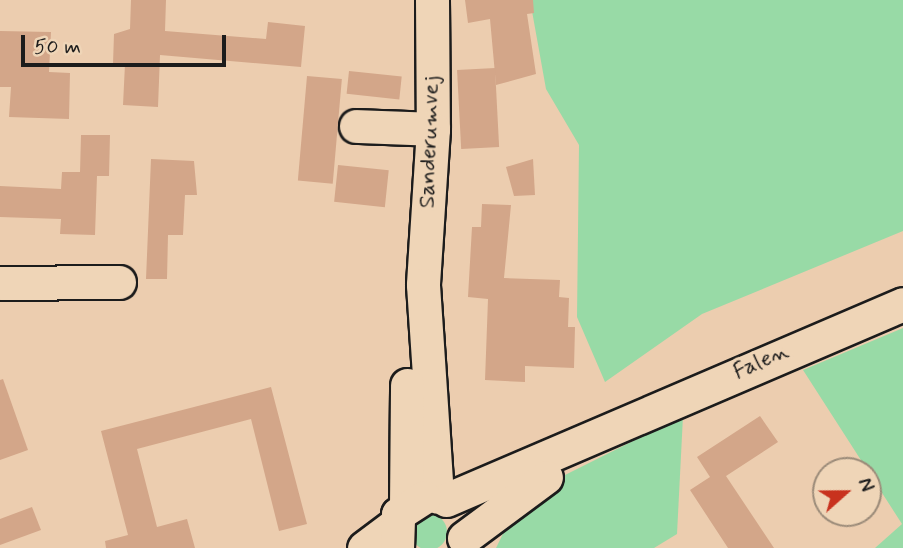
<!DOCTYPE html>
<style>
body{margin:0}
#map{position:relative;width:903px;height:548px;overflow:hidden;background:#eccdaf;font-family:Mynerve,sans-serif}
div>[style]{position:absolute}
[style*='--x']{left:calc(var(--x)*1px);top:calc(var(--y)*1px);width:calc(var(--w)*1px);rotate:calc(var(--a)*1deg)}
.green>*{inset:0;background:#98daa6}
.round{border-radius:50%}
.building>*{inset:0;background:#d3a689;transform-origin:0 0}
.roads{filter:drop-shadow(2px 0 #1c1c1c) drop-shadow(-2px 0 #1c1c1c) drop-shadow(0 2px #1c1c1c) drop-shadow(0 -2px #1c1c1c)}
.minor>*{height:33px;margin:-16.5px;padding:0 16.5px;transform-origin:16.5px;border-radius:16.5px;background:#efd5b7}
span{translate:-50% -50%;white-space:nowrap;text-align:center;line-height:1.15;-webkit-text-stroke:6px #efd5b7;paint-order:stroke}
.street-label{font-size:23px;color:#1c1c1c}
.north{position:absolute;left:812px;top:457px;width:70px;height:70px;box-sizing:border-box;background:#efd5b7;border:2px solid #9b8b79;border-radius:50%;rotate:69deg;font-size:19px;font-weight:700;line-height:28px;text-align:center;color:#1c1c1c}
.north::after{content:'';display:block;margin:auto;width:24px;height:32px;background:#c8321e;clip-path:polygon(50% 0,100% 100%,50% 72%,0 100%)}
.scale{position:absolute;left:21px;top:35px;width:205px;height:32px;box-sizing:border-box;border:4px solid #1c1c1c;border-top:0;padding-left:9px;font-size:21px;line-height:24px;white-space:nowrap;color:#1c1c1c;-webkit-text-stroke:5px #efd5b7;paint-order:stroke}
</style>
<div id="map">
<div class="green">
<i style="clip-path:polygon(530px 0,903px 0,903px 231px,702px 314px,605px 382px,577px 317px,579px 145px,546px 89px)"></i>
<i style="clip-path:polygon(903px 328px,903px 548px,875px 548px,902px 524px,803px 370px)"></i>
<i style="clip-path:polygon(683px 416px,677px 534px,654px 548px,496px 548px,521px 497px)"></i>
<i class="round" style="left:411px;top:514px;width:36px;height:36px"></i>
</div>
<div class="building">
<i style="clip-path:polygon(131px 0,166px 0,165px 31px,266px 39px,268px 22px,305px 26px,301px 67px,160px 55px,158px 107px,123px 105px,125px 64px,113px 64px,114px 34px,130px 29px)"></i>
<i style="clip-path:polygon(465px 0,533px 0,534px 13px,527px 14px,536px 74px,496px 85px,490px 19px,468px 23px)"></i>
<i style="clip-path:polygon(0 31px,51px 32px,49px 72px,70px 73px,69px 119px,9px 117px,11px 87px,0 87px)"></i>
<i style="left:495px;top:68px;width:79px;height:38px;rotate:87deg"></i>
<i style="left:349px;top:71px;width:53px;height:23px;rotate:6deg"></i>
<i style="left:307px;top:76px;width:35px;height:105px;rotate:5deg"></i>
<i style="clip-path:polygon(81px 135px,110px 135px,109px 176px,97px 176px,95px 235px,60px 234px,61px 219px,0 217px,0 186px,61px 189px,62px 172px,80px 172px)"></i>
<i style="clip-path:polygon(151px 159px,194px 161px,197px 195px,185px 195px,183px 235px,168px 235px,167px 279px,146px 279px)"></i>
<i style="clip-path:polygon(533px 159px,535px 195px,514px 196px,506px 167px)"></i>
<i style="left:338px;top:165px;width:51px;height:37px;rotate:6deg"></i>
<i style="clip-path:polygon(482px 204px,511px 205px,504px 278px,560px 280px,559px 297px,569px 298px,568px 327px,575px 327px,574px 368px,525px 366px,525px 382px,485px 380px,488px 299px,468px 297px,472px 227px,481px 227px)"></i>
<i style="clip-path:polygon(3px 379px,28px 450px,0 460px,0 380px)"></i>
<i style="clip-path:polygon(271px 387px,307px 524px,279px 531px,251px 419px,137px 449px,157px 527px,187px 519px,195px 548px,106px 548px,105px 541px,128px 535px,101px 431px)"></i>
<i style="clip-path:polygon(760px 416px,778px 442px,726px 476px,774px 548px,728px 548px,690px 490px,710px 477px,697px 457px)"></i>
<i style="clip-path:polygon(32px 507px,41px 530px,0 545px,0 519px)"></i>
</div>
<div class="roads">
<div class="minor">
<i style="--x:432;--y:0;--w:129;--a:89.6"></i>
<i style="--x:433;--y:129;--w:156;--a:93.7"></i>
<i style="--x:423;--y:285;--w:212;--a:86.2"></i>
<i style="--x:356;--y:126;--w:77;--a:2.2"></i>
<i style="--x:0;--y:283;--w:119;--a:-0.5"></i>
<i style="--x:446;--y:500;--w:497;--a:-23.2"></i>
<i style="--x:406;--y:505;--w:120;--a:-89.5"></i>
<i style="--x:464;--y:538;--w:102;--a:-36.6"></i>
<i style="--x:364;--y:548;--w:38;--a:-37"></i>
<i style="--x:397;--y:548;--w:34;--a:-88"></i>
<i style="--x:398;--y:514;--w:31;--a:-33"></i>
</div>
</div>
<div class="street-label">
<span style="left:430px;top:142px;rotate:-88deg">Sanderumvej</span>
<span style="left:761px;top:362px;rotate:-24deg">Falen</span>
</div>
<div class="north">N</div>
<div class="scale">50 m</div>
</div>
